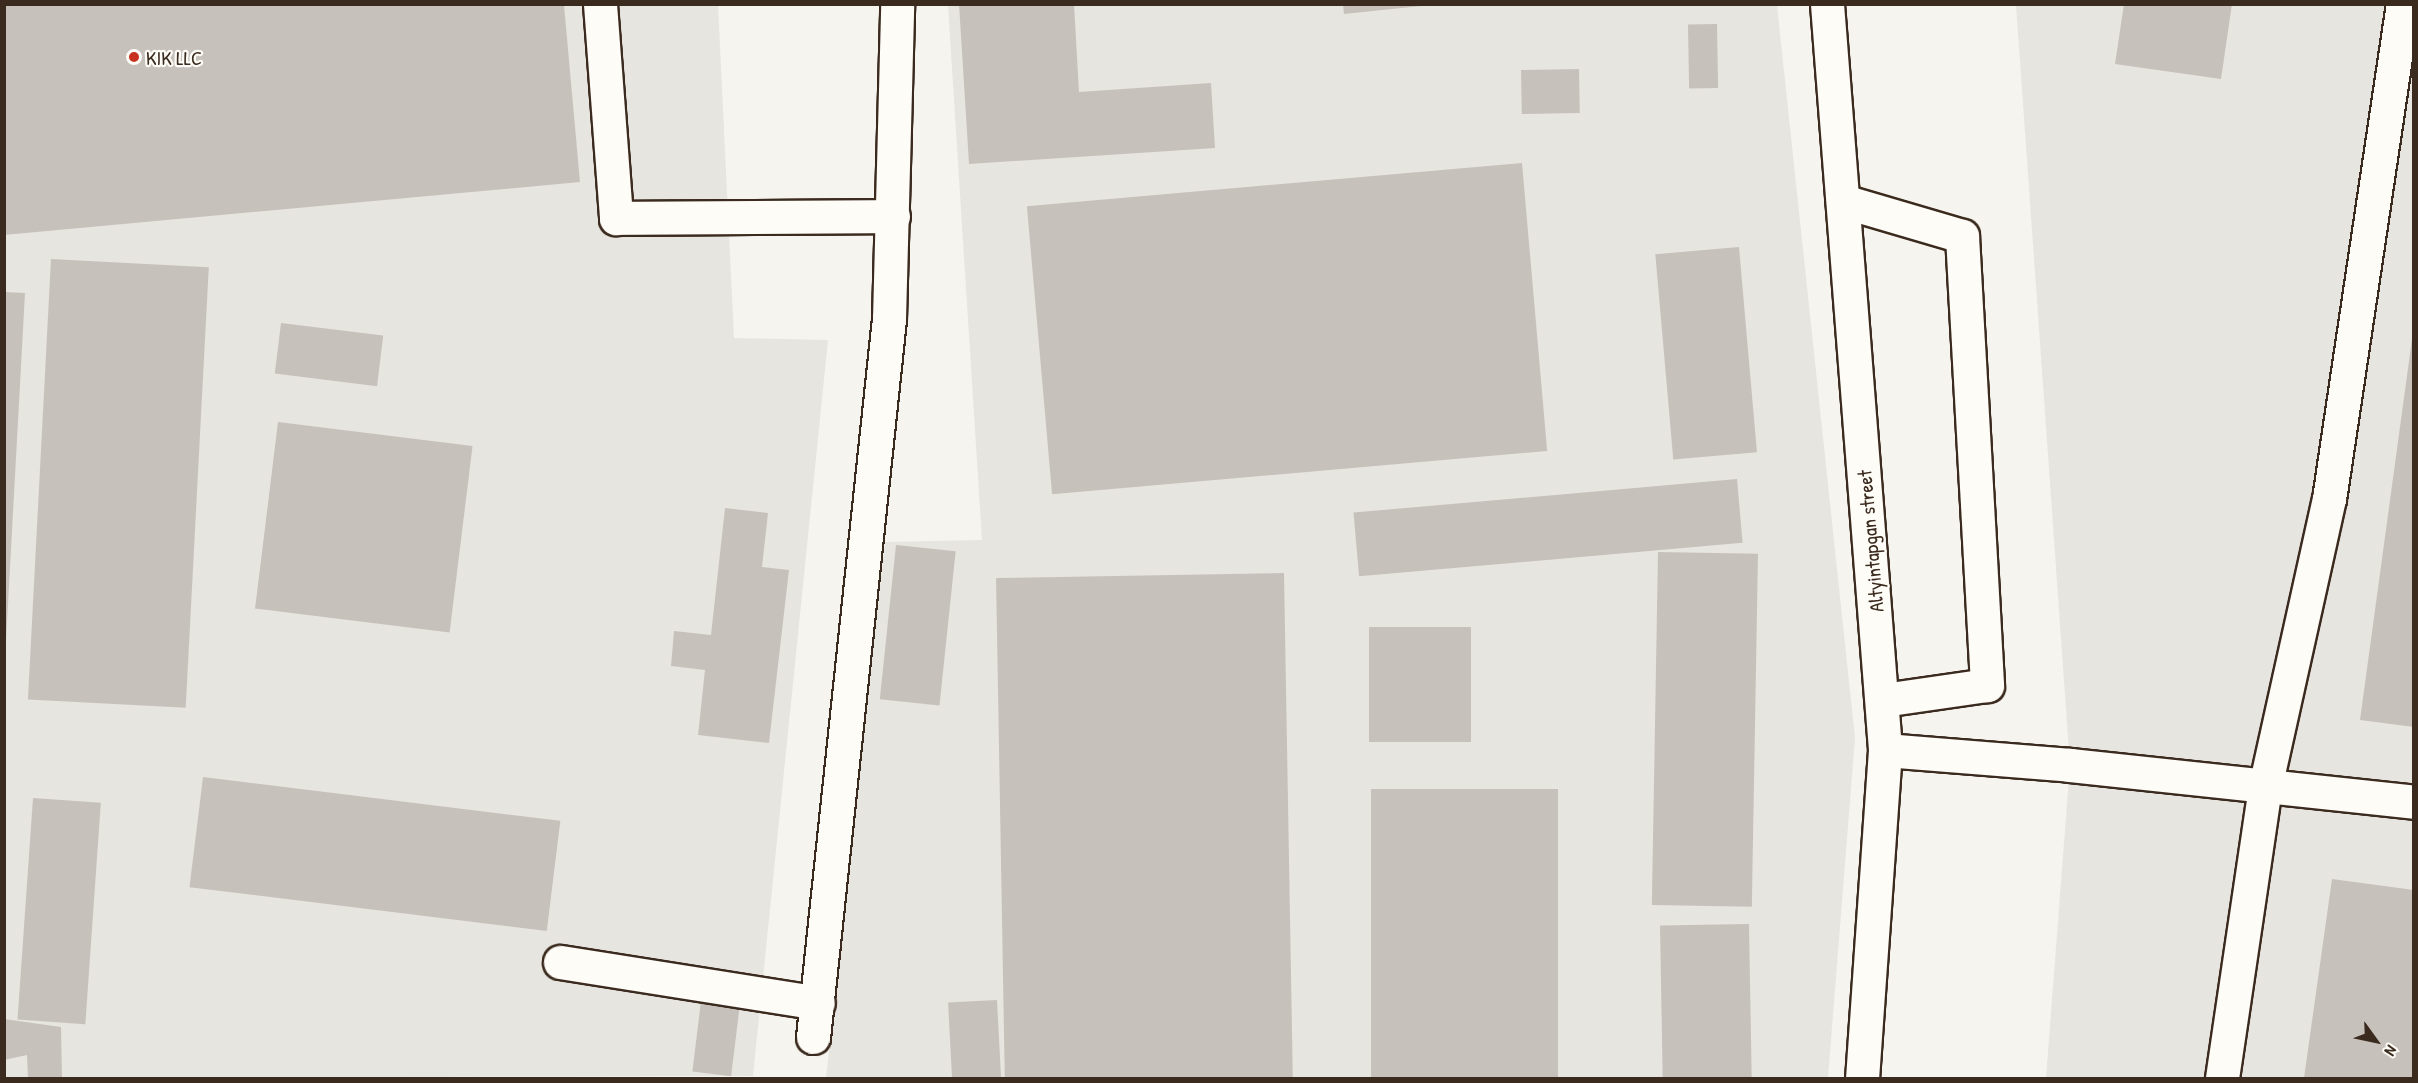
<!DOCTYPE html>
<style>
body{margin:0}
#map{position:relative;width:2418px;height:1083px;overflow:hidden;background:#f5f4ee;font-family:"Patrick Hand",sans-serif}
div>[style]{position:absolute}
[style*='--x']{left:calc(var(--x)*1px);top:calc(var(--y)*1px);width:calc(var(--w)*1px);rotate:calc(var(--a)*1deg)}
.built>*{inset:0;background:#e7e5df}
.building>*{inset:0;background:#c7c1bb;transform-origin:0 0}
.roads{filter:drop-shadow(2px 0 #3b2a1e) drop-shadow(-2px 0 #3b2a1e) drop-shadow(0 2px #3b2a1e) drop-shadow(0 -2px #3b2a1e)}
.minor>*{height:33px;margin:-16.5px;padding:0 16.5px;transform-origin:16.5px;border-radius:16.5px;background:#fdfcf7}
.dots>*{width:16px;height:16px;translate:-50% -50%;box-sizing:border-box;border:3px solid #fdfcf7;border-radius:50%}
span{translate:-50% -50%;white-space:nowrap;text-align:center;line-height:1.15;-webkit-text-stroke:4.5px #fdfcf7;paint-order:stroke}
.poi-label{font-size:20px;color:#3b2a1e}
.left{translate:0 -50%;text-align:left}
.street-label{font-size:20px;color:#3b2a1e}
.frame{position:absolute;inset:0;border:6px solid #3b2a1e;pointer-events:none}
.north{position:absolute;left:2346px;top:1011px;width:60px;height:60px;-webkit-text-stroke:4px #fdfcf7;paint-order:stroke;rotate:123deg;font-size:16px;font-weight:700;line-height:24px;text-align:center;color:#3b2a1e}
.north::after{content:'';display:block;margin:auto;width:21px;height:27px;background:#3b2a1e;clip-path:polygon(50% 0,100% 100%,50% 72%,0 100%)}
</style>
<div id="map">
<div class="built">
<i style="clip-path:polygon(5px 5px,718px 5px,734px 338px,828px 340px,753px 1076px,5px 1078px)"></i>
<i style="clip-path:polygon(948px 5px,1777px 5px,1855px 738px,1828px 1078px,826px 1078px,885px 542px,982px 540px)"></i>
<i style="clip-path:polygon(2016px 5px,2413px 5px,2413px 1078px,2046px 1078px,2070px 765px)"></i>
</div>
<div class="building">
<i style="clip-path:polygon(959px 4px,1074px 4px,1079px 92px,1211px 83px,1215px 148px,969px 164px)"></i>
<i style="clip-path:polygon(1343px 4px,1421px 4px,1421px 6px,1344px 14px)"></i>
<i style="clip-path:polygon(2124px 4px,2232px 4px,2221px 79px,2115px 64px)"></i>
<i style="clip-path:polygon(4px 5px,564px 5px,580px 182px,4px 235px)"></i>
<i style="left:1717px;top:24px;width:64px;height:29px;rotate:89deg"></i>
<i style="left:1579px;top:69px;width:44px;height:58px;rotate:89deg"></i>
<i style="left:1522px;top:163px;width:289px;height:497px;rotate:85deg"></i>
<i style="left:1739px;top:247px;width:206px;height:84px;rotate:85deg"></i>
<i style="left:51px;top:259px;width:158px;height:441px;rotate:3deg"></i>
<i style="clip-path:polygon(4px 292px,25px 293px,6px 641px,4px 641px)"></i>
<i style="left:281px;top:323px;width:103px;height:51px;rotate:7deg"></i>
<i style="clip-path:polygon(2412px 339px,2414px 339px,2414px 727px,2360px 720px)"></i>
<i style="left:278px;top:422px;width:196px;height:188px;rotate:7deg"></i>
<i style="left:1737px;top:479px;width:64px;height:385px;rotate:85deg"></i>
<i style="clip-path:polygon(725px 508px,768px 513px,762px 567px,789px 570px,769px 743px,698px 735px,705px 670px,671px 666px,674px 631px,711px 635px)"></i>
<i style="left:896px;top:545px;width:60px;height:155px;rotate:6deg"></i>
<i style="left:1658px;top:552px;width:100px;height:353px;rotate:1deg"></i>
<i style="left:1284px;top:573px;width:505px;height:288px;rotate:89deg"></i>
<i style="left:1471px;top:627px;width:115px;height:102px;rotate:90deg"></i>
<i style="left:203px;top:777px;width:360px;height:111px;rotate:7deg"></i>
<i style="left:1558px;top:789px;width:289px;height:187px;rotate:90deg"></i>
<i style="left:33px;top:798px;width:68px;height:222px;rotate:4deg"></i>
<i style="clip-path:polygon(2332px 879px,2414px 890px,2414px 1078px,2304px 1078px)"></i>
<i style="left:1749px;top:924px;width:154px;height:89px;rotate:89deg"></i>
<i style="left:702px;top:993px;width:39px;height:79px;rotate:7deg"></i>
<i style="left:997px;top:1000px;width:78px;height:49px;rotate:87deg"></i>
<i style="clip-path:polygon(4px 1019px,61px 1027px,62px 1078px,28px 1078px,27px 1055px,4px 1060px)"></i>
</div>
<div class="roads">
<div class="minor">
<i style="--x:600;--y:4;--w:215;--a:85.7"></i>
<i style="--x:616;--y:218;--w:277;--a:-0.4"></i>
<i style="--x:1827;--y:4;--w:748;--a:85.55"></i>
<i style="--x:1885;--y:750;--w:329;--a:94"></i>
<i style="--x:1843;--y:201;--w:124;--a:16.4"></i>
<i style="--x:1962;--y:236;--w:450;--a:86.8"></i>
<i style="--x:1987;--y:685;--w:105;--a:171.8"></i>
<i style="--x:1885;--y:750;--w:186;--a:4.6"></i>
<i style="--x:2070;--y:765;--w:346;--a:6.1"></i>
<i style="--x:560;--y:962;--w:261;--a:9"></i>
<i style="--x:813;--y:1037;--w:722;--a:-83.96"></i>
<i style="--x:889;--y:319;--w:315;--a:-88.5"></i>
<i style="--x:2222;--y:1078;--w:294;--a:-81.6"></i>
<i style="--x:2265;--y:787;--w:295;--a:-77.5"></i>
<i style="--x:2329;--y:499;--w:501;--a:-81.5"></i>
</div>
</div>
<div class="dots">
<i style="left:134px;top:57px;background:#c8321e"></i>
</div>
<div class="poi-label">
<span class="left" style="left:146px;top:57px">KIK LLC</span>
</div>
<div class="street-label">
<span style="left:1870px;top:541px;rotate:-95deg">Altyintapgan street</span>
</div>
<div class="frame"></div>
<div class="north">N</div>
</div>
